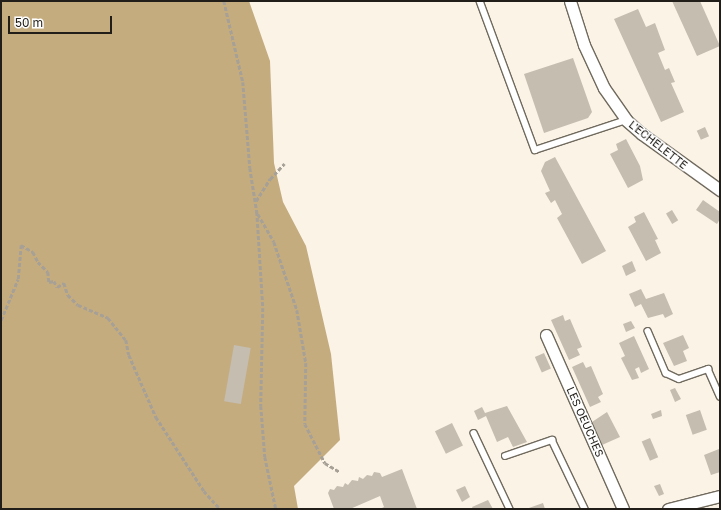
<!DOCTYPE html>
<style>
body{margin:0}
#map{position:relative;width:721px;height:510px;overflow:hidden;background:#fbf3e6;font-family:"Golos Text",sans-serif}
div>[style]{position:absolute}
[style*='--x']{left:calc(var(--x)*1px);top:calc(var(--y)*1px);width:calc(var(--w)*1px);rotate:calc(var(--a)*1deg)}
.forest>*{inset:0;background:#c4ac7f}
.building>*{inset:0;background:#c4bdb0;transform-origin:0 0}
.path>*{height:2.5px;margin-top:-1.25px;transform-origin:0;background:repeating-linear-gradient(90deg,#a6a096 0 4px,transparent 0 6px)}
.roads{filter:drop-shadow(1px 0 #706a5e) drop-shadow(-1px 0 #706a5e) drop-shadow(0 1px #706a5e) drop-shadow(0 -1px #706a5e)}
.lane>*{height:5.5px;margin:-2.75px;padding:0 2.75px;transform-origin:2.75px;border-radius:2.75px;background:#fff}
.street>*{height:11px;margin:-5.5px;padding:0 5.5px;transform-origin:5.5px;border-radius:5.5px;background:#fff}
span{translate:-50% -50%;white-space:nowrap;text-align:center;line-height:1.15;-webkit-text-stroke:3px #fff;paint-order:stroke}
.street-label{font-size:11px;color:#211e19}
.frame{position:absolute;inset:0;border:2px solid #211e19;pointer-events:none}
.scale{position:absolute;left:8px;top:16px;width:104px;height:18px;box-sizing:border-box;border:2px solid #211e19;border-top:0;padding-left:5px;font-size:12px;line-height:14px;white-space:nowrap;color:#211e19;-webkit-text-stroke:3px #fff;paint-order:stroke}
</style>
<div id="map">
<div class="forest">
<i style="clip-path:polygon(1px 1px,249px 1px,270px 61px,274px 163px,283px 202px,306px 246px,331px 354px,340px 440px,294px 486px,298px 509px,1px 509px)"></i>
</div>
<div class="building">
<i style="clip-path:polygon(672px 1px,700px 1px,720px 46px,697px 56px)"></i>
<i style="clip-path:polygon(638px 9px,646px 27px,655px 23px,665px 50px,658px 53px,665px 70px,669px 68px,675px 82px,671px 83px,684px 112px,661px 122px,614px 19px)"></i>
<i style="clip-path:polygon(573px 58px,592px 112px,588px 118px,544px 133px,524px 74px)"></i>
<i style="left:705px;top:127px;width:10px;height:9px;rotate:66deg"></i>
<i style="clip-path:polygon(626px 139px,640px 166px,643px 180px,628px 188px,610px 154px,618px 150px,616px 144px)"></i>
<i style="clip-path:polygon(555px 157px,606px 251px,582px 264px,557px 218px,562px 214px,555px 200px,551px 203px,545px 193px,550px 191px,541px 171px,545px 162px)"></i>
<i style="clip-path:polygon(703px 200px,720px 212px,720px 219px,717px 224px,696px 210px)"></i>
<i style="left:672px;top:210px;width:12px;height:7px;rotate:59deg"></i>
<i style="clip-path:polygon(644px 212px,658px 239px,655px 240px,661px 253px,646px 261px,628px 227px,636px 222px,634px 217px)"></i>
<i style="clip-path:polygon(632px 261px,636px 271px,626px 276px,622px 266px)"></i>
<i style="clip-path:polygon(641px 289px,646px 299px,664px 293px,673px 314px,665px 318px,663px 314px,648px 318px,641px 304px,635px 307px,629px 294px)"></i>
<i style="clip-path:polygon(563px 315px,565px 321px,570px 319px,582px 347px,577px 349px,580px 355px,569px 360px,551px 320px)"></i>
<i style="clip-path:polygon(631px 321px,635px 328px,626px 332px,623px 324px)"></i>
<i style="clip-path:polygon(683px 335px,689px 348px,683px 351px,687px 361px,674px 366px,663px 343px)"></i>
<i style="clip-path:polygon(634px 336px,649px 369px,641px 373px,639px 367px,635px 369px,639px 378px,632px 380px,621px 358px,625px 356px,619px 343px)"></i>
<i style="left:234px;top:345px;width:17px;height:57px;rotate:10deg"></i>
<i style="left:544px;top:353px;width:17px;height:10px;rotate:66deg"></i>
<i style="clip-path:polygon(583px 362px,586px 368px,591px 366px,603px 394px,598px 397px,601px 402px,590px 407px,572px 367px)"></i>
<i style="clip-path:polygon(675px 388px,681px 399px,675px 402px,670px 390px)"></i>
<i style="clip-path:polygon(507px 406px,527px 442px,513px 447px,508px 437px,497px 442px,486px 416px,478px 420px,474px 411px,482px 407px,485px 413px)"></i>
<i style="clip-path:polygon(661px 410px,662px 416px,653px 419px,651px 414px)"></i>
<i style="left:700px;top:410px;width:21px;height:15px;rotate:71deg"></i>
<i style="clip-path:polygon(607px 412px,620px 437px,602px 445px,592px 422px)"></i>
<i style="left:452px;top:423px;width:25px;height:19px;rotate:64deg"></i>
<i style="left:650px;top:438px;width:21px;height:9px;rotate:67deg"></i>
<i style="clip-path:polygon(719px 449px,720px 472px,711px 475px,704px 455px)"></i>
<i style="clip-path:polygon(402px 469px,417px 509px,380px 509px,384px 507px,380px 496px,350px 509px,334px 509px,328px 493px,330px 489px,334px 490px,337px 486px,343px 487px,345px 483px,348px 485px,352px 480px,358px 481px,359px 477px,363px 479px,367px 475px,372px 476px,374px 472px,380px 473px,382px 477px)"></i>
<i style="clip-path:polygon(660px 484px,664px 494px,659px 496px,654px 486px)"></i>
<i style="clip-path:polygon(465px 486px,470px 497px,462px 502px,456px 490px)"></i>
<i style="clip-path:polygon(488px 500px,493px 509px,473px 509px,472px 507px)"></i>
<i style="clip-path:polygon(543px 503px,545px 509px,526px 509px)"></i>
</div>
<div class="path">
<i style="--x:224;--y:1;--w:83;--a:76.8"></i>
<i style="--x:243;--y:82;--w:86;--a:85.3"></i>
<i style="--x:250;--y:168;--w:45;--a:81"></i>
<i style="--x:257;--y:212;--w:96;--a:86.4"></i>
<i style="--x:263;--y:308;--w:98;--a:91.2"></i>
<i style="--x:261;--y:406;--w:51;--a:85.5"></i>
<i style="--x:265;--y:457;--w:53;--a:78.1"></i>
<i style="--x:256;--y:201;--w:26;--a:-58"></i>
<i style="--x:270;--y:179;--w:21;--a:-47"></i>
<i style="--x:258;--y:214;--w:32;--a:60"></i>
<i style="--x:274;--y:242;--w:72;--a:71.3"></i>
<i style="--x:297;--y:310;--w:54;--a:80.4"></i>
<i style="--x:306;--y:363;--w:61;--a:90.9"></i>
<i style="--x:305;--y:424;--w:44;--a:62.9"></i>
<i style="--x:325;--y:463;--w:17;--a:31"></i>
<i style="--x:1;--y:320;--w:44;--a:-67.5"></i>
<i style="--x:18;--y:279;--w:34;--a:-85"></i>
<i style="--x:21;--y:245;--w:14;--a:30"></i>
<i style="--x:33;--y:252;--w:11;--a:63"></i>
<i style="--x:38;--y:262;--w:14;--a:45"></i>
<i style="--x:48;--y:272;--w:10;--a:84"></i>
<i style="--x:49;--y:282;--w:5;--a:-11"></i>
<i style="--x:54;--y:281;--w:7;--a:63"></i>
<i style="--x:57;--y:287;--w:8;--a:-30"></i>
<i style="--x:64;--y:283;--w:13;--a:72"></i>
<i style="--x:68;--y:295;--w:14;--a:45"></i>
<i style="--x:78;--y:305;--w:33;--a:23"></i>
<i style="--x:108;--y:318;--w:28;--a:51"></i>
<i style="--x:126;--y:340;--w:15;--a:79"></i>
<i style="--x:129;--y:355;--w:68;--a:66.5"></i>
<i style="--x:156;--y:417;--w:88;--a:57"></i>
<i style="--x:204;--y:491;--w:24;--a:48"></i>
</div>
<div class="roads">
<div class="lane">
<i style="--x:480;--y:1;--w:159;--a:69.7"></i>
<i style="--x:535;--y:150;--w:96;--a:-18.2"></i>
<i style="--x:648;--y:331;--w:46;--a:66.8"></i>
<i style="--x:666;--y:373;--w:14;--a:25"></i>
<i style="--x:679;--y:379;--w:31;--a:-19"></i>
<i style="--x:708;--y:369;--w:30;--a:66"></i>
<i style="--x:474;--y:433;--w:84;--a:64.7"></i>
<i style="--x:505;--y:456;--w:50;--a:-18.8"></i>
<i style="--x:552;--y:440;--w:76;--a:64.4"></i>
</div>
<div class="street">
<i style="--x:570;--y:1;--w:46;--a:72.3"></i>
<i style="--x:584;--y:45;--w:47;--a:65.1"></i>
<i style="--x:604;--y:88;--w:39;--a:55"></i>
<i style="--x:626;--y:120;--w:21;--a:41"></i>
<i style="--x:642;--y:134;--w:96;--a:35.7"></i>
<i style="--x:546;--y:335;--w:190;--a:66.1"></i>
<i style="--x:668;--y:509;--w:54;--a:-14"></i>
</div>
</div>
<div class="street-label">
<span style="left:658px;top:145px;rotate:38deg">L'ECHELETTE</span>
<span style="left:585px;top:422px;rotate:66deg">LES OEUCHES</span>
</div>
<div class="frame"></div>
<div class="scale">50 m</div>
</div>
